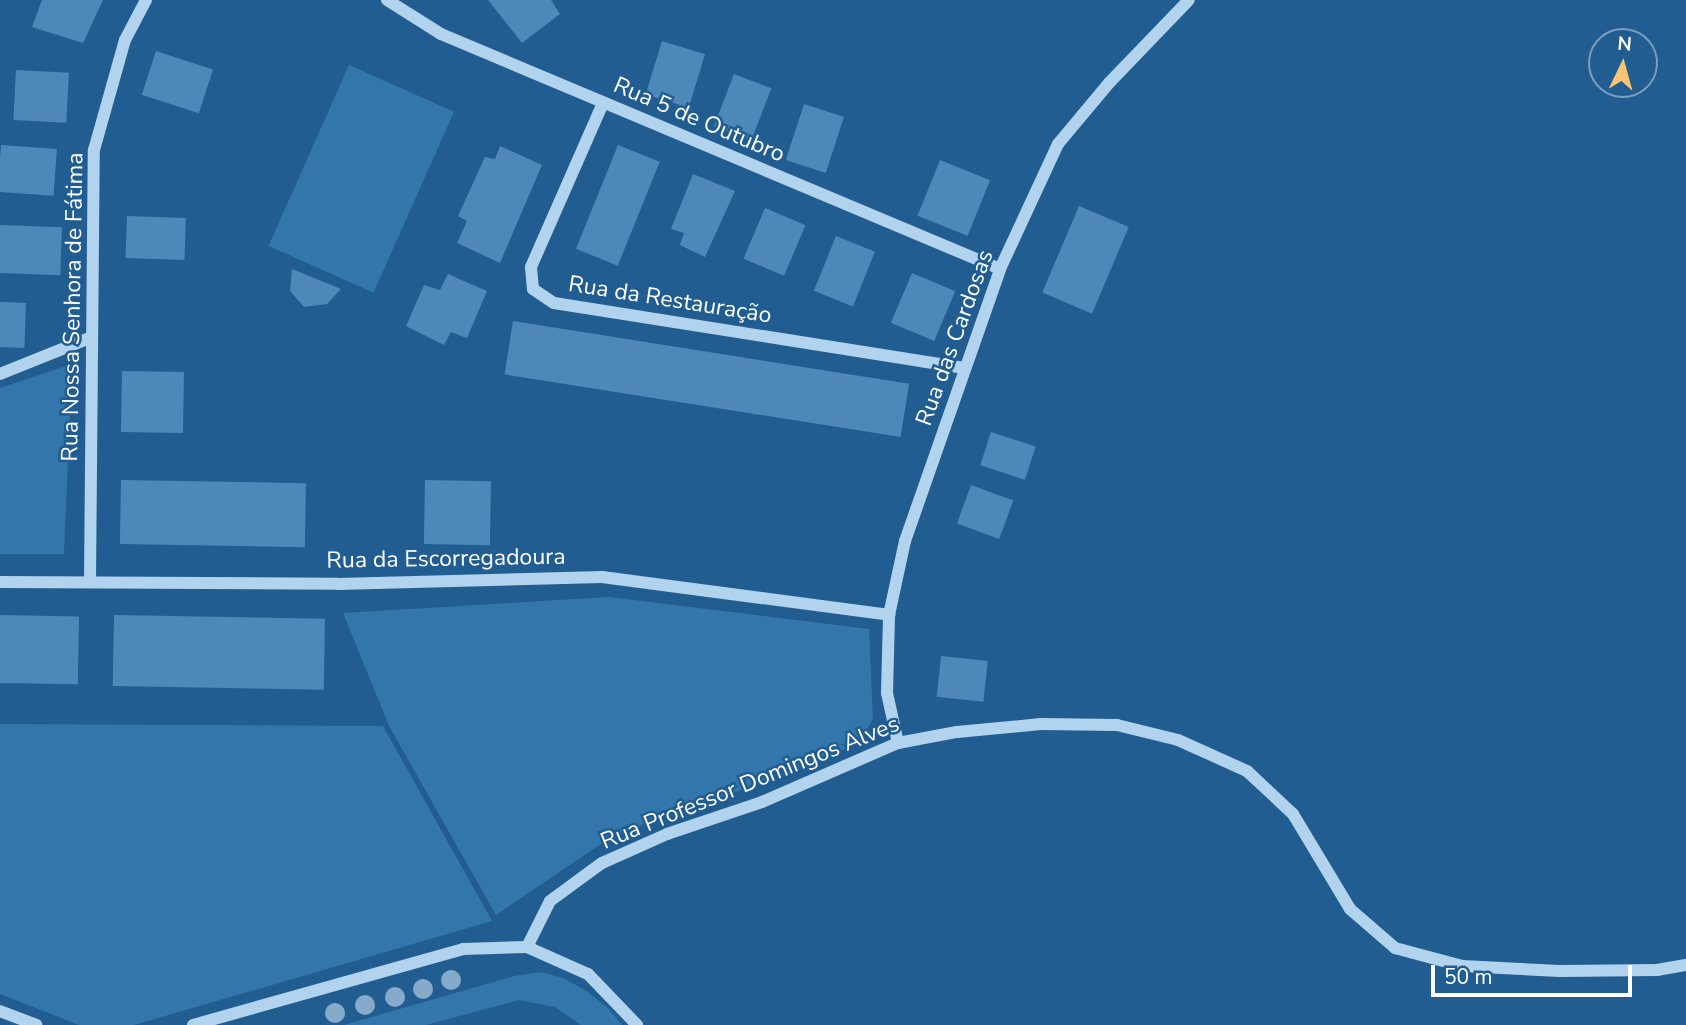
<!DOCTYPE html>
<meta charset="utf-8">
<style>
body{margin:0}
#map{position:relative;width:1686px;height:1025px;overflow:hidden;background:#215d91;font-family:"Nunito Sans",sans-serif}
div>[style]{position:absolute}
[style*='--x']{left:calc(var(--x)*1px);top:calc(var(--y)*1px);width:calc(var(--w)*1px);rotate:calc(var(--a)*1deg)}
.green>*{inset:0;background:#3276ac;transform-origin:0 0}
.building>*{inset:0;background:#4e88b9;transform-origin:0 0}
.minor>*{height:12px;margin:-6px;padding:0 6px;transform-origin:6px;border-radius:6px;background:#b2d3ed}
.trees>*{width:20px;height:20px;margin:-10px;border-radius:50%;background:#86abca}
span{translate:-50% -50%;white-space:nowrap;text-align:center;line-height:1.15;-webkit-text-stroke:5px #215d91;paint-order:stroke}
.street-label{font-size:23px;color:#fff}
.north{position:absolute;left:1588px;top:28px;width:70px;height:70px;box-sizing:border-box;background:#215d91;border:2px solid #7a9ebd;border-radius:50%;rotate:5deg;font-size:19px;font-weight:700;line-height:28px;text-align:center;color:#fff}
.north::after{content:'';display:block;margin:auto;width:24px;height:32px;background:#f9c574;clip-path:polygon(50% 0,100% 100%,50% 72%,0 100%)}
.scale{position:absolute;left:1431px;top:965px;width:201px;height:32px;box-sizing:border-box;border:4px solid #fff;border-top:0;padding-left:9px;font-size:21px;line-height:24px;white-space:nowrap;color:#fff;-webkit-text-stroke:5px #215d91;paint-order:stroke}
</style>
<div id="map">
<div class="green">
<i style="left:349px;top:65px;width:115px;height:198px;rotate:24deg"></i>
<i style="clip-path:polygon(72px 364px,64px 554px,0 554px,0 388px)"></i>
<i style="clip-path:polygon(609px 597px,869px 629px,873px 719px,859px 744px,761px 783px,614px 835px,496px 915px,389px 726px,343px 613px)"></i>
<i style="clip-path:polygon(0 724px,383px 726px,492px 921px,134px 1025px,79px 1025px,0 994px)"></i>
<i style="clip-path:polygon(541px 972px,563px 978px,585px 990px,608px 1008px,622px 1025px,581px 1025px,555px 1007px,519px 1000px,426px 1025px,344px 1025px,514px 976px)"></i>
</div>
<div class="building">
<i style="clip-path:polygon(42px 0,103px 0,83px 43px,32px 27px)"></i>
<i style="clip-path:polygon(488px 0,551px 0,560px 14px,522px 43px)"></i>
<i style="left:662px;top:41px;width:45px;height:56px;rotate:17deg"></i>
<i style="left:156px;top:51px;width:60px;height:46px;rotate:18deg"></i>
<i style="left:16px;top:70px;width:53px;height:50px;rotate:3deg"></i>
<i style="left:734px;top:74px;width:40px;height:56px;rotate:21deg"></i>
<i style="left:804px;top:104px;width:42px;height:59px;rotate:18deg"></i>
<i style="left:1px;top:145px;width:56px;height:47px;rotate:4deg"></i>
<i style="left:618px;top:145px;width:45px;height:112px;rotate:22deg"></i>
<i style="clip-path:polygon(500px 146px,542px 165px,500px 263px,457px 243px,467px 221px,458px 216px,485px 157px,495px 159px)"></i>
<i style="left:940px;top:160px;width:54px;height:60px;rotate:22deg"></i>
<i style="clip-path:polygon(693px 174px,735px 191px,705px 257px,680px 245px,684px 233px,671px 229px)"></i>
<i style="left:1079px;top:206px;width:54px;height:94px;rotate:23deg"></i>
<i style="left:765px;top:208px;width:44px;height:55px;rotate:23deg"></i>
<i style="left:127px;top:216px;width:59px;height:42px;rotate:2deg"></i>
<i style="left:0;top:225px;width:62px;height:48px;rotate:2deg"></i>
<i style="left:836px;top:236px;width:42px;height:59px;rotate:22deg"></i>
<i style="clip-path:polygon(292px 269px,341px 289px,327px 304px,304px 307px,290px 291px)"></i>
<i style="left:912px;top:273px;width:47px;height:54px;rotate:23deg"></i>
<i style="clip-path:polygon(448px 274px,487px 291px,467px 338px,451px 332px,444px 345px,406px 326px,424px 285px,440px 290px)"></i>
<i style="left:0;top:302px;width:26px;height:45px;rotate:2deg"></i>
<i style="left:513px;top:321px;width:401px;height:54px;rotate:9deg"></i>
<i style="left:122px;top:371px;width:62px;height:61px;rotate:1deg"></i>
<i style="left:991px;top:432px;width:47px;height:35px;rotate:18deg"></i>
<i style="left:121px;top:480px;width:185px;height:64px;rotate:1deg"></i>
<i style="left:425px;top:480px;width:66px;height:64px;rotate:1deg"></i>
<i style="left:971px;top:485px;width:45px;height:41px;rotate:20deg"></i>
<i style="left:0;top:615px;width:79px;height:68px;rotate:1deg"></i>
<i style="left:114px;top:615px;width:211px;height:71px;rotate:1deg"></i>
<i style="left:941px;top:656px;width:47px;height:41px;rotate:6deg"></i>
</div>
<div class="minor">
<i style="--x:387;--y:0;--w:64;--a:32.2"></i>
<i style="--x:441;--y:34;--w:606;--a:22.8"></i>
<i style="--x:603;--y:103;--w:179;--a:113.7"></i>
<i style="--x:531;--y:267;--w:22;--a:85"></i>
<i style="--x:533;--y:289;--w:25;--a:34"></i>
<i style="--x:554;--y:303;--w:414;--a:9"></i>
<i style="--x:0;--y:374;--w:99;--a:-21.9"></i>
<i style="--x:0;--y:582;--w:338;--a:0.3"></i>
<i style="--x:338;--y:584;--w:264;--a:-1.5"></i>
<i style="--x:602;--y:577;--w:290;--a:7.5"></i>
<i style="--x:90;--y:582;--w:432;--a:-89.5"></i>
<i style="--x:94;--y:150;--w:114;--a:-74.3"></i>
<i style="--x:125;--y:40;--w:45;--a:-62.3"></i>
<i style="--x:898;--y:743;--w:51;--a:-102.4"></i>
<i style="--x:887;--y:693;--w:78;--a:-88.5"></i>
<i style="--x:889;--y:615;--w:76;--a:-77.8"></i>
<i style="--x:905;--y:541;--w:288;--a:-70.7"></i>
<i style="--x:1000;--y:269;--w:138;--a:-65.1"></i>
<i style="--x:1058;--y:144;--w:80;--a:-50.1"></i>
<i style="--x:1109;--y:83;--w:115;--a:-46.1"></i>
<i style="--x:527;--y:947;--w:51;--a:-63.4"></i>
<i style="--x:550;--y:901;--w:64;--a:-36.2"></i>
<i style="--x:602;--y:863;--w:71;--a:-24"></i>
<i style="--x:667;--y:834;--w:100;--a:-18.6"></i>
<i style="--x:762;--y:802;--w:148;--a:-23.5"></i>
<i style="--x:898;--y:743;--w:60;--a:-10.6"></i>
<i style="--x:957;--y:732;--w:84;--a:-5.4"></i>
<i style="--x:1041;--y:724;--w:76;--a:0.8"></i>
<i style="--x:1117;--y:725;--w:63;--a:13.8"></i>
<i style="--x:1178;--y:740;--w:76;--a:24.2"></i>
<i style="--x:1247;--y:771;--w:63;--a:43.1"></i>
<i style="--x:1293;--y:814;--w:111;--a:59"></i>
<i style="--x:1350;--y:909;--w:60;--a:40.9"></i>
<i style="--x:1395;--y:948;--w:69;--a:15"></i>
<i style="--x:1462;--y:966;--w:98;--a:2.9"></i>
<i style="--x:1560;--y:971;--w:97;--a:-0.6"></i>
<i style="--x:1657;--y:970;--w:29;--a:-10"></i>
<i style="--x:0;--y:1011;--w:39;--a:21"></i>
<i style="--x:193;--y:1025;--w:280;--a:-15.7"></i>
<i style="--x:463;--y:949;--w:64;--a:-1.8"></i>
<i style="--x:527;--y:947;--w:67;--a:23.9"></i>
<i style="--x:588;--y:974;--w:71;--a:46.1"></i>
</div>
<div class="trees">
<i style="left:451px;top:980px"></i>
<i style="left:423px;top:989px"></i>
<i style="left:395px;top:997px"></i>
<i style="left:365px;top:1005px"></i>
<i style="left:335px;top:1013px"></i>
</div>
<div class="street-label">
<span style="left:699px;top:120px;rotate:23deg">Rua 5 de Outubro</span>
<span style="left:670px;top:300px;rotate:9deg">Rua da Restauração</span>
<span style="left:73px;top:307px;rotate:-89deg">Rua Nossa Senhora de Fátima</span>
<span style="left:955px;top:338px;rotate:-70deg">Rua das Cardosas</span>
<span style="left:446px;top:559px;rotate:-1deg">Rua da Escorregadoura</span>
<span style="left:750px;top:783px;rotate:-22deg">Rua Professor Domingos Alves</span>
</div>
<div class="north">N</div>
<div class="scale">50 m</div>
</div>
